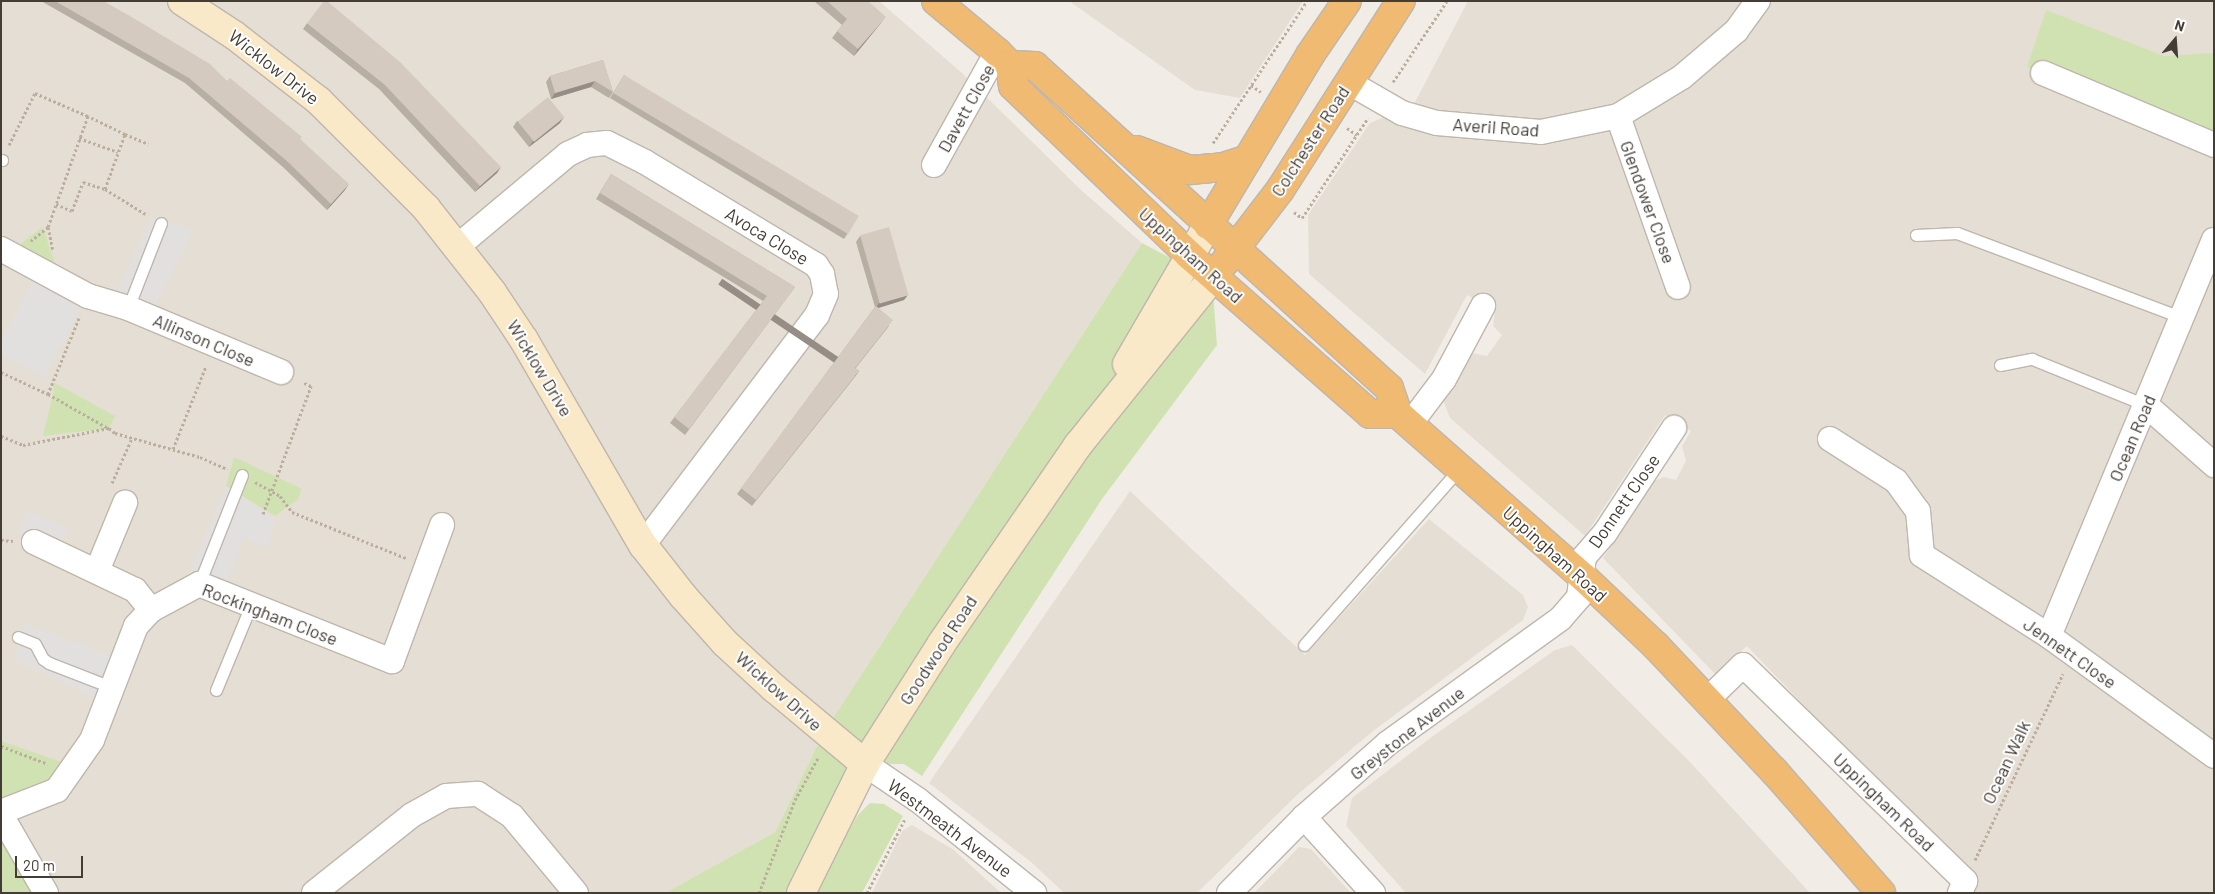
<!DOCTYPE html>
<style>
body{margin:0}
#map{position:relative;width:2215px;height:894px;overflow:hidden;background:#f1ede6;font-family:Barlow,sans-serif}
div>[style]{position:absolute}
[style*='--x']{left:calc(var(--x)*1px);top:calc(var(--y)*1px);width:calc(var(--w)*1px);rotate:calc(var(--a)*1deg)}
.residential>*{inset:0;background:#e5ded4}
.green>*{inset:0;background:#d1e2b2}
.parking>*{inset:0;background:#e2e0de;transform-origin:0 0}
.path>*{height:3px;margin-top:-1.5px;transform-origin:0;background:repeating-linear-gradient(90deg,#bcae9c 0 2.5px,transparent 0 5px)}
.roads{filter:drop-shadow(1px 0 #bfb6ac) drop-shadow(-1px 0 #bfb6ac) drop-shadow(0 1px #bfb6ac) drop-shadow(0 -1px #bfb6ac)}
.lane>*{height:11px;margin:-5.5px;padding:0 5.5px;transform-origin:5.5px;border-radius:5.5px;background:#fff}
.street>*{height:24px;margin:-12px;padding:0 12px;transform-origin:12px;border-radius:12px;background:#fff}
.secondary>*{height:28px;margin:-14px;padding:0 14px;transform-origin:14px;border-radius:14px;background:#f9e9c8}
.highway>*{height:28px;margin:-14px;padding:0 14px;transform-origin:14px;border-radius:14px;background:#f0ba72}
.wall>*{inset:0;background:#b7aea4}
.shaded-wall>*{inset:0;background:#958d86;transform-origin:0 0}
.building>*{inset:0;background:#d5cabf;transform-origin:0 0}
span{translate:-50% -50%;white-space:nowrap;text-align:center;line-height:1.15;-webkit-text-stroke:4px #fff;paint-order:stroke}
.street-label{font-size:18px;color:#433d36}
.frame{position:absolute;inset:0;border:2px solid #433d36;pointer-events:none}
.north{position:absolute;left:2150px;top:15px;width:50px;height:50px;-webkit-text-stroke:4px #fff;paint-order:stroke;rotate:18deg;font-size:14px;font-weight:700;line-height:20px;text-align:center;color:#433d36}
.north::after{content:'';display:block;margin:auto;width:18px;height:22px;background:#433d36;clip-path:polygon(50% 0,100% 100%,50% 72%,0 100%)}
.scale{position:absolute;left:15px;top:856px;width:68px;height:22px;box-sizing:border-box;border:2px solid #433d36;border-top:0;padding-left:6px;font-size:15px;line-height:18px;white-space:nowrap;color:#433d36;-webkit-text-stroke:4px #fff;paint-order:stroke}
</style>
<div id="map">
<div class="residential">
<i style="clip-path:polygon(1px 1px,879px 1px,962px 73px,1081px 190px,1142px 243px,824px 732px,775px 832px,665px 893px,1px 893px)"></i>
<i style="clip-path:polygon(1069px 1px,1303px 1px,1240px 98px,1195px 90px)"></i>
<i style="clip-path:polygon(1468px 1px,2214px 1px,2214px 893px,1969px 893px,1960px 868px,1747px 646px,1716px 675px,1603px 558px,1654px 481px,1664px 477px,1676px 480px,1686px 461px,1682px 446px,1691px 431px,1665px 415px,1585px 536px,1450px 418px,1441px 395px,1457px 363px,1472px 353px,1487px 356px,1502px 335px,1493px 326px,1495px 311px,1467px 295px,1425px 374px,1309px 274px,1308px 215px,1370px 123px,1414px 104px)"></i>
<i style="clip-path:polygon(1130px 491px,1305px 655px,1429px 519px,1523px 595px,1528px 607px,1523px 620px,1373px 731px,1297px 795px,1197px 893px,1064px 893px,1031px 862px,929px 783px)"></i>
<i style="clip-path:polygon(1572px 645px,1690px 762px,1810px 893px,1406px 893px,1346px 826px,1352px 798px,1433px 736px,1555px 650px)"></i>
<i style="clip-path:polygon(912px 825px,954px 850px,1001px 893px,872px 893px,902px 831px)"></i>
<i style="clip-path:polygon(1299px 847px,1311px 849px,1351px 893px,1254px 893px)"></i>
</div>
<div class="green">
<i style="clip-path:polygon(2046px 10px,2164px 56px,2214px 53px,2214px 145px,2027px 67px)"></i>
<i style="clip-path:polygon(43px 227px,59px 277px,11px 251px)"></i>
<i style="clip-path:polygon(1142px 243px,1212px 280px,1217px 345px,1102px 499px,922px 776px,904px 764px,865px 764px,795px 893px,665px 893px,775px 832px,824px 732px)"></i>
<i style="clip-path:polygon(53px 382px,115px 416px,109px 428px,43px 436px,54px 390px)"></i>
<i style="clip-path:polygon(234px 457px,302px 489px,298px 499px,275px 516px,226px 486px)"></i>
<i style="clip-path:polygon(1px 741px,73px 766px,1px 812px)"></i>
<i style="clip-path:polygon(870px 803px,884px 804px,903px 816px,862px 893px,814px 893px,857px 816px)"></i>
<i style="clip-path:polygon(1px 828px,45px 893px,2px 893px)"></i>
</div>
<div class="parking">
<i style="clip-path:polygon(151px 217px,194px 229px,149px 317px,114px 299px)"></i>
<i style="left:39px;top:270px;width:55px;height:92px;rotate:28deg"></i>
<i style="clip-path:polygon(226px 486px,275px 519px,268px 549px,244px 538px,224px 586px,188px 575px)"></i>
<i style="left:28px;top:511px;width:43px;height:25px;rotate:24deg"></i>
<i style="clip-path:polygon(23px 624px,114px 656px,105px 702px,14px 660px)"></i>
</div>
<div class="path">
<i style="--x:1393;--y:82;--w:97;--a:-56.3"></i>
<i style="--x:1251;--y:85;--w:12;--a:35"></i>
<i style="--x:1347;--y:128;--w:12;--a:35"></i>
<i style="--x:125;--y:134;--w:25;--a:23"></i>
<i style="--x:79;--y:138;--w:41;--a:19.7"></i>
<i style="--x:1213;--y:143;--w:170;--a:-56.5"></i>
<i style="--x:9;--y:145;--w:58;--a:-63.4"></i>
<i style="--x:35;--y:93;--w:58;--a:23.5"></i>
<i style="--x:88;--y:116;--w:118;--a:109.8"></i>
<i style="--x:48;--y:227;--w:22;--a:141"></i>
<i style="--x:105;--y:189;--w:49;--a:31.8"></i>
<i style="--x:56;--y:204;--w:17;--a:24"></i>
<i style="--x:72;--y:211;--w:31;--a:-69"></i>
<i style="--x:83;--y:182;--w:23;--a:18"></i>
<i style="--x:105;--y:189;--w:59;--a:-70"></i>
<i style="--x:125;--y:134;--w:41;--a:-154.1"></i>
<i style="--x:1294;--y:212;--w:10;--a:37"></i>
<i style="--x:1302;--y:218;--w:120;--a:-56.6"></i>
<i style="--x:48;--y:227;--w:25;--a:78"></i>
<i style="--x:79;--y:318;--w:82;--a:112.2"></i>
<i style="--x:48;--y:394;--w:69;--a:29.5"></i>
<i style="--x:1;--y:372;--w:52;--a:25.1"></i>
<i style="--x:1;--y:436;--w:24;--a:22"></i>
<i style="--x:23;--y:445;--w:88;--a:-11.2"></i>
<i style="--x:109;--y:428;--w:8;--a:40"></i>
<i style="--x:115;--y:433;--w:88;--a:15.8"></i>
<i style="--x:200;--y:457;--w:30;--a:24"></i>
<i style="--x:173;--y:449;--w:89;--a:-68.3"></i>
<i style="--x:255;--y:482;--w:29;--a:29"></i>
<i style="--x:280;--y:496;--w:20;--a:53"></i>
<i style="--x:292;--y:512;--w:123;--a:22"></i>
<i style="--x:112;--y:483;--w:49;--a:-66"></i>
<i style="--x:263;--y:514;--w:137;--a:-69.4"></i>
<i style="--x:311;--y:386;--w:10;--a:-156"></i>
<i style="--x:1;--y:540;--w:12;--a:5"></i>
<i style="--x:1;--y:746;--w:50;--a:21"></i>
<i style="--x:1975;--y:860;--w:206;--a:-64.7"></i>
<i style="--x:759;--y:893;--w:100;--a:-68.8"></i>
<i style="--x:795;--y:800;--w:50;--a:-61.4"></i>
<i style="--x:867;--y:893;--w:83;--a:-62.8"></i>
</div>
<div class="roads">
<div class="lane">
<i style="--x:1;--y:160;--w:1;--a:0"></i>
<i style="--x:1916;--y:235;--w:41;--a:-2.8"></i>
<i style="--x:1957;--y:233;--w:239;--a:20.6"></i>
<i style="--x:128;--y:308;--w:91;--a:-68.8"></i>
<i style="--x:2000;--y:365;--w:33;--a:-11"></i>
<i style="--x:2032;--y:359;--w:123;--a:22"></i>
<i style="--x:199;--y:584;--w:117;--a:-68.5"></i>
<i style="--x:18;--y:637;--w:18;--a:22"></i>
<i style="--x:35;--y:644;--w:17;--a:62"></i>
<i style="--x:43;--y:659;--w:7;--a:34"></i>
<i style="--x:49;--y:663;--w:66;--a:21.2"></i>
<i style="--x:1304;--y:645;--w:235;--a:-48.6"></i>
<i style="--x:216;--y:690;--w:92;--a:-67.6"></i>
</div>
<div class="street">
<i style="--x:2043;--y:73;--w:186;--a:22.8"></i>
<i style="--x:1348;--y:82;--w:62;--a:29.9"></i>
<i style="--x:1402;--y:113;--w:36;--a:16"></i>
<i style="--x:1437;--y:123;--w:104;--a:4.9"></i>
<i style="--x:1541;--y:132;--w:79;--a:-11.7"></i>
<i style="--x:1618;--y:116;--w:75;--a:-31.4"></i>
<i style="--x:1682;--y:77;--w:71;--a:-40.4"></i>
<i style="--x:1736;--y:31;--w:37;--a:-54"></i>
<i style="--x:1618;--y:116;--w:181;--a:70.7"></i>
<i style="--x:934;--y:165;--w:129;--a:-60.9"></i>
<i style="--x:458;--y:246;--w:143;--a:-39.9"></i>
<i style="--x:568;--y:154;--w:21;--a:-25"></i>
<i style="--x:587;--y:145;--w:20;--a:-6"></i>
<i style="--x:607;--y:143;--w:42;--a:26.6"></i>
<i style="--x:645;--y:162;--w:200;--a:31.1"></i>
<i style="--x:816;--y:265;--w:11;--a:56"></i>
<i style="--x:822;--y:274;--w:20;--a:79"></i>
<i style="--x:826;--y:294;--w:23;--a:113"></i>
<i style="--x:817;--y:315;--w:288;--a:127.1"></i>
<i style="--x:1;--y:249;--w:99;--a:28.4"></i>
<i style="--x:88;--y:296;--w:42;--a:16.7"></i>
<i style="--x:128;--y:308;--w:166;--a:22.7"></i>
<i style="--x:2146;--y:405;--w:91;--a:41.4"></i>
<i style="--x:1410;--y:424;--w:56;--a:-52.9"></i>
<i style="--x:1444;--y:379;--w:83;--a:-61.9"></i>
<i style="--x:1830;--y:439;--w:78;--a:32.5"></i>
<i style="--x:1896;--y:481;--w:37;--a:54"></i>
<i style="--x:1918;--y:511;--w:44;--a:84.8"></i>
<i style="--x:1922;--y:555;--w:151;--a:32.5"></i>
<i style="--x:2049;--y:636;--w:204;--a:36"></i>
<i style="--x:34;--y:542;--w:112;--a:25.4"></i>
<i style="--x:135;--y:590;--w:26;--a:51"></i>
<i style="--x:97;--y:571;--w:74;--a:-67.6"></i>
<i style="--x:2049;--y:636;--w:429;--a:-67.4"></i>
<i style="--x:1707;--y:700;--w:50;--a:-44.2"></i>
<i style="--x:1743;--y:665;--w:310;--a:44.2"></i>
<i style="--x:1965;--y:881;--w:13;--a:113"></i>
<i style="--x:865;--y:764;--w:64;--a:34.2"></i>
<i style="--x:918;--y:800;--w:149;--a:38.7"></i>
<i style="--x:1;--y:812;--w:60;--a:-21.4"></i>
<i style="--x:57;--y:790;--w:61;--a:-55"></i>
<i style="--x:92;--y:740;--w:122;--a:-68.9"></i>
<i style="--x:136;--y:626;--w:22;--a:-47"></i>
<i style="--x:151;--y:610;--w:55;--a:-28.4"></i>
<i style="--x:199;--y:584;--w:208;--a:21.8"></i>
<i style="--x:392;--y:661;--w:145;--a:-69.8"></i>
<i style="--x:1;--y:815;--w:90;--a:60"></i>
<i style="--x:1304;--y:817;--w:103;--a:47.8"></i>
<i style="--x:314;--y:893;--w:125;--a:-38.5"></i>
<i style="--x:412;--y:815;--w:39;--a:-29"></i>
<i style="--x:446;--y:796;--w:32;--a:-4"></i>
<i style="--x:478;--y:794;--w:40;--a:32.9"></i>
<i style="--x:512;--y:816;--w:100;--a:50.3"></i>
<i style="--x:1229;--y:893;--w:107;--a:-45.4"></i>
<i style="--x:1304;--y:817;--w:112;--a:-41.4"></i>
<i style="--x:1388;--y:743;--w:213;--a:-35.8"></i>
<i style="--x:1561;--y:618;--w:28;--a:-49"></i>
<i style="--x:1579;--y:597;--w:40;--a:-82.9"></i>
<i style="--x:1584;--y:557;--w:32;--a:-49"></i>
<i style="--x:1605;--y:533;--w:126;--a:-56.7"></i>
</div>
<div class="secondary">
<i style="--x:182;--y:1;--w:62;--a:33.2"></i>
<i style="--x:234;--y:35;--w:108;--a:37.8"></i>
<i style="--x:319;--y:101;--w:151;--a:45"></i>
<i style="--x:426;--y:208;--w:107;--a:51.8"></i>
<i style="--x:492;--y:292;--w:58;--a:56.3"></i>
<i style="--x:524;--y:340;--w:237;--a:59.9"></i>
<i style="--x:643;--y:545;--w:65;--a:51.9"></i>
<i style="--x:683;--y:596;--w:63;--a:48.2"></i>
<i style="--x:725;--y:643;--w:67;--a:42.6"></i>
<i style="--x:774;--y:688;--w:119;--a:39.9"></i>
<i style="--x:1127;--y:364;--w:161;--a:-59.8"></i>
<i style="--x:801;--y:893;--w:144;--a:-63.6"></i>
<i style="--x:865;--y:764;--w:143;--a:-57.5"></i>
<i style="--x:942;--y:643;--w:240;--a:-55.5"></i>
<i style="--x:1078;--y:445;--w:217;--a:-51.2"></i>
</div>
<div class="highway">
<i style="--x:936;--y:1;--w:80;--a:39.9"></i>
<i style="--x:997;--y:52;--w:18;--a:45"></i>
<i style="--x:1010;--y:65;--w:21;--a:82"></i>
<i style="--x:1013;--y:86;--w:244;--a:43.8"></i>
<i style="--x:1189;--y:255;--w:241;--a:41.3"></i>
<i style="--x:1370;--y:414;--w:28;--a:0"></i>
<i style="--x:1010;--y:65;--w:25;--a:2"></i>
<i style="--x:1035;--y:66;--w:479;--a:42.3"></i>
<i style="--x:1389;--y:388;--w:28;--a:71"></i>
<i style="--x:1398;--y:414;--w:247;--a:41.4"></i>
<i style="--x:1583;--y:577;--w:100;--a:43.4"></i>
<i style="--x:1656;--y:646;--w:172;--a:46.7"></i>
<i style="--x:1774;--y:771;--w:162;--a:48.7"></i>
<i style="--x:1137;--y:150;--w:57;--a:20.7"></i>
<i style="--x:1190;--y:170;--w:33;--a:-5"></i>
<i style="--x:1223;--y:167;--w:26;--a:-18"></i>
<i style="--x:1208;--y:225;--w:198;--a:-59"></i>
<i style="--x:1310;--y:55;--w:65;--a:-55.6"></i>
<i style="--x:1224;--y:263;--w:92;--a:-52.5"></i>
<i style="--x:1280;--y:190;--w:224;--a:-57.4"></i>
</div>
</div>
<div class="wall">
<i style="clip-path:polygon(41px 1px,103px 1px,227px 81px,300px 139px,345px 190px,327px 210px,284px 168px,185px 83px)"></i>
<i style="clip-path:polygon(814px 1px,868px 1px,881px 23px,854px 56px,832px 38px,842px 25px)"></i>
<i style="clip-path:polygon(307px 23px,497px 173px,475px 192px,379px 89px,303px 29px)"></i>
<i style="clip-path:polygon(603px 60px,613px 92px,609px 98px,591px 87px,551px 99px,546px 82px,550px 76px)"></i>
<i style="clip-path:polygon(624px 75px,848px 233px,844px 239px,610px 98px)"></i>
<i style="clip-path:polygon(517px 121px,560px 123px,529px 147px,513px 127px)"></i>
<i style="clip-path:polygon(611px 174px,795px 287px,685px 435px,670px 423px,763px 301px,596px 199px)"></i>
<i style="clip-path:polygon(860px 236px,904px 300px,878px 308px,889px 326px,855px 369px,855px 377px,752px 506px,737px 494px,875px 307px,856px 242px)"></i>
</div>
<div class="shaded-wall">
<i style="clip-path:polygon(886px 17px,881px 23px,854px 56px,858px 49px)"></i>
<i style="clip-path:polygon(595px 81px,591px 87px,551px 99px,555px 93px)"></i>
<i style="clip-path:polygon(564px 117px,560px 123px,529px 147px,533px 141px)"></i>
<i style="clip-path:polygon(501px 167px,497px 173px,475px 192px,480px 186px)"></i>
<i style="clip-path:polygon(349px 184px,345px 190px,327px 210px,331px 204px)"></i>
<i style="clip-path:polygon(908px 295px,904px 300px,875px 309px,879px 303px)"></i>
<i style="left:859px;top:371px;width:7px;height:165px;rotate:124deg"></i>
</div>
<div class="building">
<i style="clip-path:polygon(55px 1px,103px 1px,130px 16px,210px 64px,227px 81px,230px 78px,302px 137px,300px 139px,349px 184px,331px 204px,288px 162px,189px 78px)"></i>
<i style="clip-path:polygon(324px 1px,327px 1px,401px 63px,501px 167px,480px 186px,383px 83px,307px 23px)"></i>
<i style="clip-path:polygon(827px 1px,868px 1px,886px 17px,858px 49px,837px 31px,847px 19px)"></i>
<i style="clip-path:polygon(603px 60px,613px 92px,595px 81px,555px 93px,550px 76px)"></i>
<i style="left:624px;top:75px;width:274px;height:21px;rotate:31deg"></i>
<i style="left:548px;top:97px;width:26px;height:39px;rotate:51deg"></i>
<i style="clip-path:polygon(611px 174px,795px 287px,689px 429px,674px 417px,767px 296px,600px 193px)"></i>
<i style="left:889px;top:227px;width:71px;height:30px;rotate:74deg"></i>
<i style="clip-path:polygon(876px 306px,893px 320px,855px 368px,859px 371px,756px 500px,741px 488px)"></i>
</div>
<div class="street-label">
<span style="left:274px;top:67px;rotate:38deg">Wicklow Drive</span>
<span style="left:966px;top:108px;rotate:-61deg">Davett Close</span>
<span style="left:1496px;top:127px;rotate:4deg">Averil Road</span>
<span style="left:1310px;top:141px;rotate:-57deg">Colchester Road</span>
<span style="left:1648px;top:202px;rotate:70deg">Glendower Close</span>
<span style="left:767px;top:236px;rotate:31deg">Avoca Close</span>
<span style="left:1191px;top:255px;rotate:42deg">Uppingham Road</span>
<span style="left:204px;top:340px;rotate:23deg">Allinson Close</span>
<span style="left:540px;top:368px;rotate:59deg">Wicklow Drive</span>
<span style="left:2132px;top:438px;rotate:-67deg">Ocean Road</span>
<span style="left:1624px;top:501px;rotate:-55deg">Donnett Close</span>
<span style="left:1555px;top:554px;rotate:42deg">Uppingham Road</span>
<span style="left:270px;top:614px;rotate:21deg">Rockingham Close</span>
<span style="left:938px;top:650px;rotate:-57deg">Goodwood Road</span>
<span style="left:2070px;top:653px;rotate:35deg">Jennett Close</span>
<span style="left:779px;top:691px;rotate:42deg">Wicklow Drive</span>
<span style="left:1407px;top:733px;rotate:-38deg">Greystone Avenue</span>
<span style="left:2006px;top:762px;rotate:-65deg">Ocean Walk</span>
<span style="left:1884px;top:802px;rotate:44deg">Uppingham Road</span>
<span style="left:950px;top:828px;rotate:37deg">Westmeath Avenue</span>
</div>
<div class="frame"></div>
<div class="north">N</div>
<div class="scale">20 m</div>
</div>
